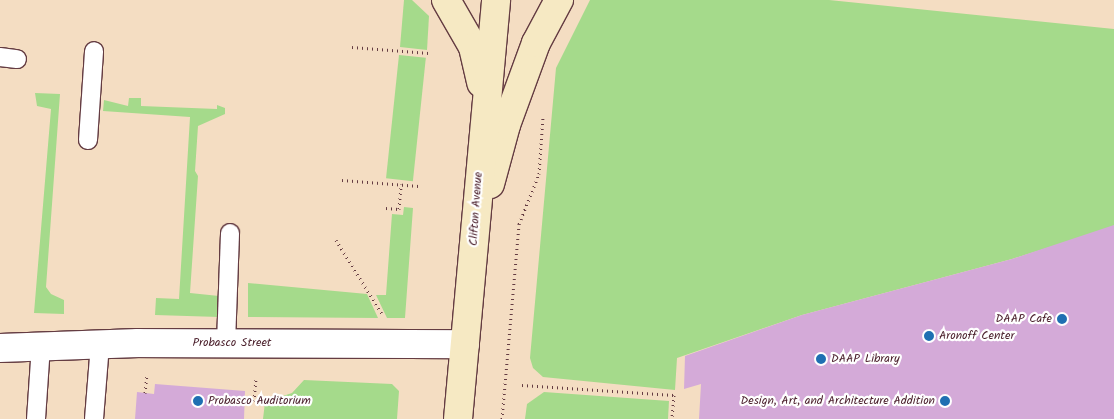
<!DOCTYPE html>
<style>
body{margin:0}
#map{position:relative;width:1114px;height:419px;overflow:hidden;background:#f4ddc2;font-family:Kalam,sans-serif}
div>[style]{position:absolute}
[style*='--x']{left:calc(var(--x)*1px);top:calc(var(--y)*1px);width:calc(var(--w)*1px);rotate:calc(var(--a)*1deg)}
.green>*{inset:0;background:#a5da8b;transform-origin:0 0}
.building>*{inset:0;background:#d4aad8}
.path>*{height:3px;margin-top:-1.5px;transform-origin:0;background:repeating-linear-gradient(90deg,#643c42 0 1px,transparent 0 5px)}
.roads{filter:drop-shadow(1px 0 #643c42) drop-shadow(-1px 0 #643c42) drop-shadow(0 1px #643c42) drop-shadow(0 -1px #643c42)}
.service>*{height:18px;margin:-9px;padding:0 9px;transform-origin:9px;border-radius:9px;background:#fff}
.minor>*{height:28px;margin:-14px;padding:0 14px;transform-origin:14px;border-radius:14px;background:#fff}
.secondary>*{height:28px;margin:-14px;padding:0 14px;transform-origin:14px;border-radius:14px;background:#f6e9c3}
.dots>*{width:14px;height:14px;translate:-50% -50%;box-sizing:border-box;border:2px solid #fff;border-radius:50%}
span{translate:-50% -50%;white-space:nowrap;text-align:center;line-height:1.15;-webkit-text-stroke:4.5px #fff;paint-order:stroke}
.street-label{font-size:12px;color:#4a1f2b}
.poi-label{font-size:12px;color:#4a1f2b}
.right{translate:-100% -50%;text-align:right}
.left{translate:0 -50%;text-align:left}
</style>
<div id="map">
<div class="green">
<i style="clip-path:polygon(404px 0,412px 0,429px 16px,427px 50px,400px 47px)"></i>
<i style="clip-path:polygon(590px 0,829px 0,1114px 29px,1114px 227px,1012px 259px,802px 315px,677px 358px,675px 390px,543px 377px,533px 368px,530px 358px,556px 68px)"></i>
<i style="left:399px;top:55px;width:27px;height:124px;rotate:6deg"></i>
<i style="clip-path:polygon(35px 93px,60px 94px,46px 287px,51px 294px,64px 300px,64px 314px,34px 313px,51px 109px,37px 106px)"></i>
<i style="clip-path:polygon(129px 98px,141px 98px,141px 106px,217px 109px,217px 105px,225px 108px,225px 114px,198px 126px,195px 171px,198px 176px,190px 293px,219px 296px,219px 317px,155px 315px,156px 298px,179px 299px,190px 117px,103px 111px,104px 100px,128px 106px)"></i>
<i style="clip-path:polygon(404px 207px,413px 208px,405px 318px,387px 318px,376px 295px,386px 295px,392px 214px,403px 215px)"></i>
<i style="clip-path:polygon(248px 283px,367px 294px,378px 318px,248px 317px)"></i>
<i style="clip-path:polygon(304px 380px,392px 384px,399px 391px,397px 419px,263px 419px,265px 402px,292px 393px)"></i>
<i style="clip-path:polygon(544px 392px,669px 401px,668px 419px,525px 419px,527px 404px)"></i>
</div>
<div class="building">
<i style="clip-path:polygon(1114px 225px,1114px 419px,699px 419px,701px 384px,684px 389px,685px 356px,802px 315px,1012px 259px)"></i>
<i style="clip-path:polygon(155px 384px,245px 391px,244px 419px,135px 419px,137px 392px,154px 394px)"></i>
</div>
<div class="path">
<i style="--x:352;--y:47;--w:77;--a:4.5"></i>
<i style="--x:342;--y:180;--w:77;--a:4.5"></i>
<i style="--x:386;--y:208;--w:13;--a:4"></i>
<i style="--x:399;--y:209;--w:25;--a:-85"></i>
<i style="--x:336;--y:240;--w:87;--a:58.1"></i>
<i style="--x:522;--y:385;--w:152;--a:3.8"></i>
<i style="--x:674;--y:395;--w:24;--a:95"></i>
<i style="--x:145;--y:393;--w:18;--a:-84"></i>
<i style="--x:254;--y:401;--w:24;--a:-85"></i>
<i style="--x:502;--y:419;--w:196;--a:-85"></i>
<i style="--x:519;--y:224;--w:54;--a:-68.2"></i>
<i style="--x:539;--y:174;--w:57;--a:-86"></i>
</div>
<div class="roads">
<div class="service">
<i style="--x:0;--y:57;--w:17;--a:7"></i>
<i style="--x:88;--y:140;--w:89;--a:-86.1"></i>
<i style="--x:226;--y:343;--w:110;--a:-87.9"></i>
<i style="--x:36;--y:419;--w:73;--a:-86.1"></i>
<i style="--x:94;--y:419;--w:74;--a:-85.4"></i>
</div>
<div class="minor">
<i style="--x:0;--y:348;--w:138;--a:-2.1"></i>
<i style="--x:138;--y:343;--w:327;--a:0.2"></i>
</div>
<div class="secondary">
<i style="--x:446;--y:0;--w:54;--a:60.1"></i>
<i style="--x:473;--y:47;--w:37;--a:77"></i>
<i style="--x:490;--y:184;--w:61;--a:-74.8"></i>
<i style="--x:506;--y:125;--w:87;--a:-69.9"></i>
<i style="--x:536;--y:43;--w:49;--a:-61.9"></i>
<i style="--x:458;--y:419;--w:421;--a:-84.8"></i>
</div>
</div>
<div class="dots">
<i style="left:1062px;top:319px;background:#1f6fb2"></i>
<i style="left:929px;top:336px;background:#1f6fb2"></i>
<i style="left:821px;top:359px;background:#1f6fb2"></i>
<i style="left:198px;top:401px;background:#1f6fb2"></i>
<i style="left:945px;top:401px;background:#1f6fb2"></i>
</div>
<div class="street-label">
<span style="left:476px;top:209px;rotate:-86deg">Clifton Avenue</span>
<span style="left:232px;top:343px">Probasco Street</span>
</div>
<div class="poi-label">
<span class="right" style="left:1052px;top:319px">DAAP Cafe</span>
<span class="left" style="left:939px;top:336px">Aronoff Center</span>
<span class="left" style="left:831px;top:359px">DAAP Library</span>
<span class="left" style="left:208px;top:401px">Probasco Auditorium</span>
<span class="right" style="left:935px;top:401px">Design, Art, and Architecture Addition</span>
</div>
</div>
